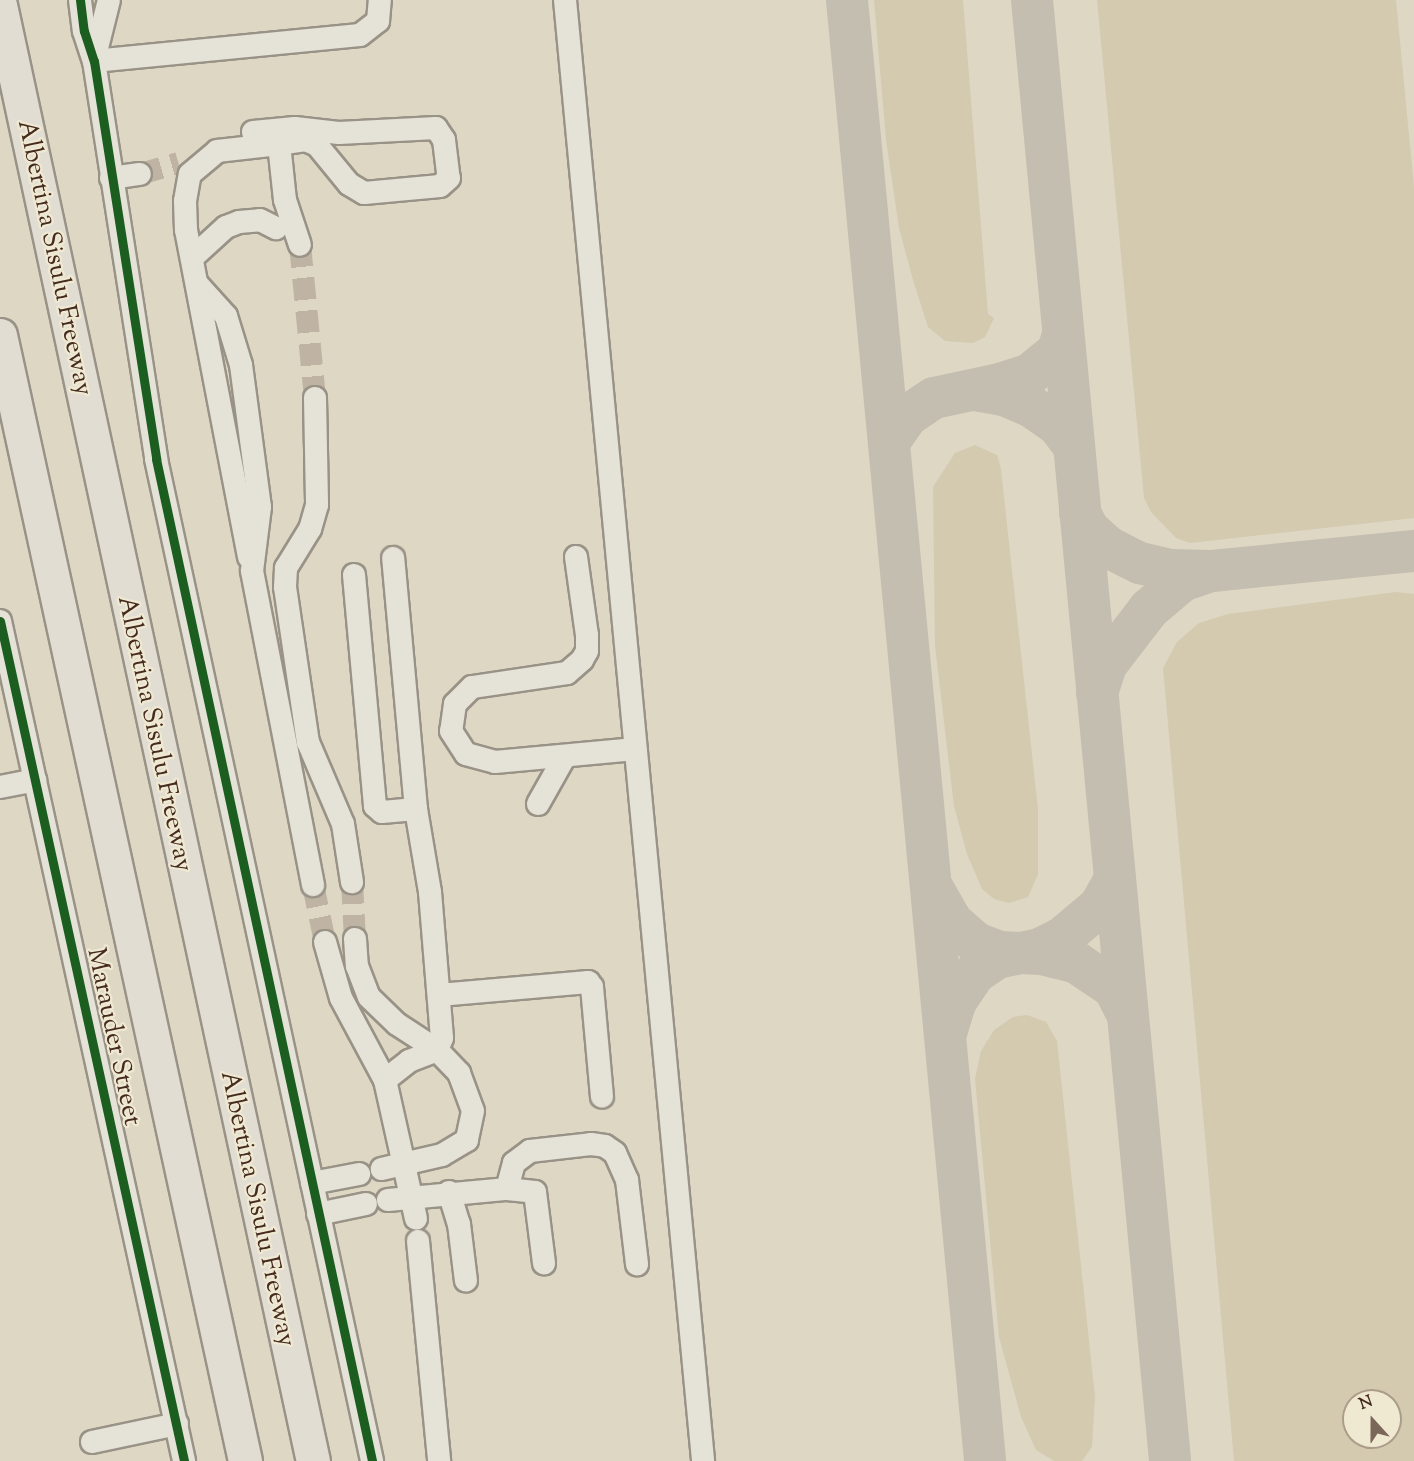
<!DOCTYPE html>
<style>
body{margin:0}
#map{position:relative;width:1414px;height:1461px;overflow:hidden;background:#ded7c4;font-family:"Sorts Mill Goudy",serif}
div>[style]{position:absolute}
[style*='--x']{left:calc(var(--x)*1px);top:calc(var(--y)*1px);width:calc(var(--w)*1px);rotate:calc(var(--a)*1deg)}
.green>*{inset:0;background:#d4cab0}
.taxiway>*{height:42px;margin:-21px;padding:0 21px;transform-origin:21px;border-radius:21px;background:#c4beb0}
.minor-tunnel>*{height:22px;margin-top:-11px;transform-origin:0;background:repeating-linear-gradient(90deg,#bfb4a3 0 22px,transparent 0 33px)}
.roads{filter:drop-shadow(2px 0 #999286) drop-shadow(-2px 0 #999286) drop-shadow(0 2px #999286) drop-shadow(0 -2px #999286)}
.minor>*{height:22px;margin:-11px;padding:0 11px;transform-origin:11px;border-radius:11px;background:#e5e2d8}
.highway>*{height:33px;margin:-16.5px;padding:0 16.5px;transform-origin:16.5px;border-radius:16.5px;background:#e1ddd2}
.cycleway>*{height:9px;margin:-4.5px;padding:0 4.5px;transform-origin:4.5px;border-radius:4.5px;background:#1b5e20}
span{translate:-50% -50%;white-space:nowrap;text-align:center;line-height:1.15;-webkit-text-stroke:4.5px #f0e9d2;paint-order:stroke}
.street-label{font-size:26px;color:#452a1f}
.north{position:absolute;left:1342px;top:1389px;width:60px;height:60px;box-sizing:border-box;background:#f0e9d2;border:2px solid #ac9d8a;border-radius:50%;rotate:339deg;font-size:16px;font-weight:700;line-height:24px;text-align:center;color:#452a1f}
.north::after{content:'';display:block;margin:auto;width:21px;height:27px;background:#7b6759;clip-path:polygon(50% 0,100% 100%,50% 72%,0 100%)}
</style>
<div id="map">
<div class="green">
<i style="clip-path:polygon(874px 0,963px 0,988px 314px,994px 318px,985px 337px,973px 343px,945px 341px,928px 327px,913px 280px,899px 228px,886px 140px)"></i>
<i style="clip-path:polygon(1097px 0,1396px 0,1414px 187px,1414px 518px,1190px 543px,1176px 538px,1151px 512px,1144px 498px)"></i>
<i style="clip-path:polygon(975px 445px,997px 455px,1001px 469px,1038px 810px,1038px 874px,1028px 897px,1009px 903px,994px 899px,982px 889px,967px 854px,954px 806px,935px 646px,933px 487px,955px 453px)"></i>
<i style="clip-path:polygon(evenodd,1396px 592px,1414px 594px,1414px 1461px,1234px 1461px,1163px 668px,1177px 642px,1199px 623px,1228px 614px,1396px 592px,1354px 1401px,1390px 1401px,1390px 1437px,1354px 1437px,1354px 1401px)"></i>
<i style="clip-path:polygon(1027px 1015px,1046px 1022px,1057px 1041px,1095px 1397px,1092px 1447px,1082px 1461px,1054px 1461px,1036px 1450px,1021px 1417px,999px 1337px,975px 1079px,981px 1051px,994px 1030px,1013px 1017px)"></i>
</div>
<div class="taxiway">
<i style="--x:847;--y:0;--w:1468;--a:84.6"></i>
<i style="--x:1032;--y:0;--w:1468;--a:84.6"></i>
<i style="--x:975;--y:390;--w:29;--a:10"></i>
<i style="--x:1004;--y:395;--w:30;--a:23"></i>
<i style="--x:1032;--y:407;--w:32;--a:35"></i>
<i style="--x:1058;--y:425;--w:26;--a:53"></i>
<i style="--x:889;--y:442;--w:32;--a:-55"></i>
<i style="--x:907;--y:416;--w:32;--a:-34"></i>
<i style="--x:934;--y:398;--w:67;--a:-12"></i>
<i style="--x:1000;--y:384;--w:32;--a:-18"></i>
<i style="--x:1030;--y:374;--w:36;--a:-39"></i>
<i style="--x:1058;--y:351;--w:17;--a:-73"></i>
<i style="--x:1080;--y:513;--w:18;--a:63"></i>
<i style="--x:1088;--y:529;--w:27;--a:42"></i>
<i style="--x:1108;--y:547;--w:36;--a:27"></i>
<i style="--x:1140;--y:563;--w:32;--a:13"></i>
<i style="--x:1171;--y:570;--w:41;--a:1.4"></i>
<i style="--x:1212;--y:571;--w:203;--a:-5.7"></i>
<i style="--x:1097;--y:693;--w:29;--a:-72"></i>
<i style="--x:1106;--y:665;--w:71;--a:-52.5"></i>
<i style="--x:1149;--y:609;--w:43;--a:-40.3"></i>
<i style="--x:1182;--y:581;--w:31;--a:-19"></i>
<i style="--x:932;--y:887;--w:40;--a:60.3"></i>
<i style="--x:952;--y:922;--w:32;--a:41"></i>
<i style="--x:976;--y:943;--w:25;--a:21"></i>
<i style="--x:999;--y:952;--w:43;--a:2.7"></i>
<i style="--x:1042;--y:954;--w:36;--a:14"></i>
<i style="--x:1077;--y:963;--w:45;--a:34"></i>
<i style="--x:1114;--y:988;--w:29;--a:63"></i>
<i style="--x:946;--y:1033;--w:34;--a:-73"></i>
<i style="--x:956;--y:1001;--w:34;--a:-56"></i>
<i style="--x:975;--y:973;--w:27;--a:-34"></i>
<i style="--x:997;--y:958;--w:44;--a:-11.8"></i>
<i style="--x:1040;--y:949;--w:25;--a:-27"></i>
<i style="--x:1062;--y:938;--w:50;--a:-40.1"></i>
<i style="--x:1100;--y:906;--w:31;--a:-61"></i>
</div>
<div class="minor-tunnel">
<i style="--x:140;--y:174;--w:40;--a:-16"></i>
<i style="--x:300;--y:245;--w:154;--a:84.4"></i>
<i style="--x:352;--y:882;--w:57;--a:87"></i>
<i style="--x:313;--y:885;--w:58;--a:78.1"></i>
</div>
<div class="roads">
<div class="minor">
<i style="--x:80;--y:0;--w:31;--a:83"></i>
<i style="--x:84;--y:31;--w:32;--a:72"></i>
<i style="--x:94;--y:61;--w:403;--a:81.1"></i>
<i style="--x:156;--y:459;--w:1025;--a:77.83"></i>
<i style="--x:565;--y:0;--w:1468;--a:84.6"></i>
<i style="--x:94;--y:60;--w:62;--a:-76"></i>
<i style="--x:94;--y:61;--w:267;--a:-5.6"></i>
<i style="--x:360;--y:35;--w:23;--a:-38"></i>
<i style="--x:378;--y:21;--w:21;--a:-85"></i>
<i style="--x:253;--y:132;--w:42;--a:-5.4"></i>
<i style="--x:295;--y:128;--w:44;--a:6.5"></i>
<i style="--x:339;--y:133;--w:97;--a:-3"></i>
<i style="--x:436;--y:128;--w:14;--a:56"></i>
<i style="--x:444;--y:140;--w:38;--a:83"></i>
<i style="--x:449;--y:178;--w:12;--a:138"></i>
<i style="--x:440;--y:186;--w:76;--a:174.7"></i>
<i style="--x:364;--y:193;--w:17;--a:-149"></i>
<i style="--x:349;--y:184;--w:50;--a:-129.4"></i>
<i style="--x:317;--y:145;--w:12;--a:-156"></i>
<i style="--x:306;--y:140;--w:27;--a:172"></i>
<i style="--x:279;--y:144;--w:13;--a:-94"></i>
<i style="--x:111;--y:178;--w:29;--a:-8"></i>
<i style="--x:192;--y:258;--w:46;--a:-42.4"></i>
<i style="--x:226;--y:227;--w:14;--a:-21"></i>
<i style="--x:239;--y:222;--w:21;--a:-5"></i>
<i style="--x:260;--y:220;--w:18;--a:27"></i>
<i style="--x:197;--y:284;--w:43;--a:47.8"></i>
<i style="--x:226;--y:316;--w:51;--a:73"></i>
<i style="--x:241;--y:365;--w:143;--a:82.4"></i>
<i style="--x:260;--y:507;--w:64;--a:97.1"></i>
<i style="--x:252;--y:571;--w:320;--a:79"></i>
<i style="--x:315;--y:398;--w:107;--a:88.9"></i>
<i style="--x:317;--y:505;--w:25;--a:106"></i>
<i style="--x:310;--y:529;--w:46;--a:121.6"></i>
<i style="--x:286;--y:568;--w:19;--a:93"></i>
<i style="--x:285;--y:587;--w:157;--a:81.6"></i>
<i style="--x:308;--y:742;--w:89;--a:66.9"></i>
<i style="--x:343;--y:824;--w:59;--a:81.2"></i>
<i style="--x:249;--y:557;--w:333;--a:-100.9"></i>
<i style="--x:186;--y:230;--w:29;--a:-92"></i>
<i style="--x:185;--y:201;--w:27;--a:-80"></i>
<i style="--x:190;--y:174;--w:35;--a:-40"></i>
<i style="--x:217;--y:151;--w:62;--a:-6.4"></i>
<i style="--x:279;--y:144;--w:56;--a:83.9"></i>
<i style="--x:285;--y:200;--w:47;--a:71.6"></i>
<i style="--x:576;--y:557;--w:79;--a:82"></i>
<i style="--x:587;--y:635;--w:16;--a:90"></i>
<i style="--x:587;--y:651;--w:10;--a:119"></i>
<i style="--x:582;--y:660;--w:20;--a:139"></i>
<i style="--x:567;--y:673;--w:96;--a:171.6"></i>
<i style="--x:472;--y:687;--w:24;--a:135"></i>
<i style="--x:455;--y:704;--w:27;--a:98"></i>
<i style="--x:451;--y:731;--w:27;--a:57"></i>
<i style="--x:466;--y:754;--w:30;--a:15"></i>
<i style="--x:495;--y:762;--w:141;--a:-5.3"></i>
<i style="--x:354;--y:575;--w:232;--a:84.8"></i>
<i style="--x:375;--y:806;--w:9;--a:41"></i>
<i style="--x:382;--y:812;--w:34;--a:-5"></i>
<i style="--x:0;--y:621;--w:860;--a:77.64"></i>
<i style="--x:0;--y:787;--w:36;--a:-11"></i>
<i style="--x:538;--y:804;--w:55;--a:-60.6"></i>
<i style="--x:355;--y:939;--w:27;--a:86"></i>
<i style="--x:357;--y:966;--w:33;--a:69"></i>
<i style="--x:369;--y:997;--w:39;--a:44"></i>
<i style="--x:397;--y:1024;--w:48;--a:33"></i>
<i style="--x:437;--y:1050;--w:32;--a:46"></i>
<i style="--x:459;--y:1073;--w:40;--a:69.8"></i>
<i style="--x:473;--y:1111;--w:30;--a:102"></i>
<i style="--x:467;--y:1140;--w:29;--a:149"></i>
<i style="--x:442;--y:1155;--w:62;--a:166.9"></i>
<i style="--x:325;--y:942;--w:58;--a:74.1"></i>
<i style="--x:341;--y:998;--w:93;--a:61.8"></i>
<i style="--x:385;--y:1080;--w:142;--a:77.4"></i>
<i style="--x:439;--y:995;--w:150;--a:-5"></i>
<i style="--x:588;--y:982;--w:6;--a:51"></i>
<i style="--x:592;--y:987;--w:110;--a:84.8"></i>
<i style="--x:385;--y:1080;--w:31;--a:-38"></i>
<i style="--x:409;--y:1061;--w:30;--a:-21"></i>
<i style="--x:437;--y:1050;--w:13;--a:-67"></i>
<i style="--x:442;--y:1038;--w:146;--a:-94.7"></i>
<i style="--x:430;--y:892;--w:84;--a:-99.6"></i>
<i style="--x:416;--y:809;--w:252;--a:-95.2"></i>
<i style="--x:312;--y:1183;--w:48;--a:-10.8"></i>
<i style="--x:507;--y:1189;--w:28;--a:6"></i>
<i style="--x:535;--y:1192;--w:72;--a:82.8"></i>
<i style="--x:449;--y:1192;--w:34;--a:73"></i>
<i style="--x:459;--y:1224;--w:57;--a:83"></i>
<i style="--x:388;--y:1200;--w:120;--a:-5.3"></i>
<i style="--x:507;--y:1189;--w:27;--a:-75"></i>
<i style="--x:514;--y:1163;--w:20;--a:-37"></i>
<i style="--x:530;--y:1151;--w:61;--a:-6.5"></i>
<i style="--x:591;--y:1144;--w:14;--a:8"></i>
<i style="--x:605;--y:1146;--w:12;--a:35"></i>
<i style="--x:615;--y:1153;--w:30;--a:66"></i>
<i style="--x:627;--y:1180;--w:85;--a:83.2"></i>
<i style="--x:318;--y:1214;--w:49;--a:-11.8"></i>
<i style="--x:418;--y:1241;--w:221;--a:84.5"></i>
<i style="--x:92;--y:1442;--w:87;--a:-12"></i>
</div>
<div class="highway">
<i style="--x:0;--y:5;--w:1489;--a:77.87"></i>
<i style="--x:0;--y:335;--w:1152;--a:77.72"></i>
</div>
</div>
<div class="cycleway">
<i style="--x:80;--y:0;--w:31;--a:83"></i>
<i style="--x:84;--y:31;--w:32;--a:72"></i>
<i style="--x:94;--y:61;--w:403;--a:81.1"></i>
<i style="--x:156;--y:459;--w:1025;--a:77.83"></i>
<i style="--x:0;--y:621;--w:860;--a:77.64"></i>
</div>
<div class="street-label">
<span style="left:54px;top:258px;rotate:78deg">Albertina Sisulu Freeway</span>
<span style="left:154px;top:734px;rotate:78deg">Albertina Sisulu Freeway</span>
<span style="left:113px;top:1037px;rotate:78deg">Marauder Street</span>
<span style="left:257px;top:1209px;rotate:78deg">Albertina Sisulu Freeway</span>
</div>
<div class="north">N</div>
</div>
